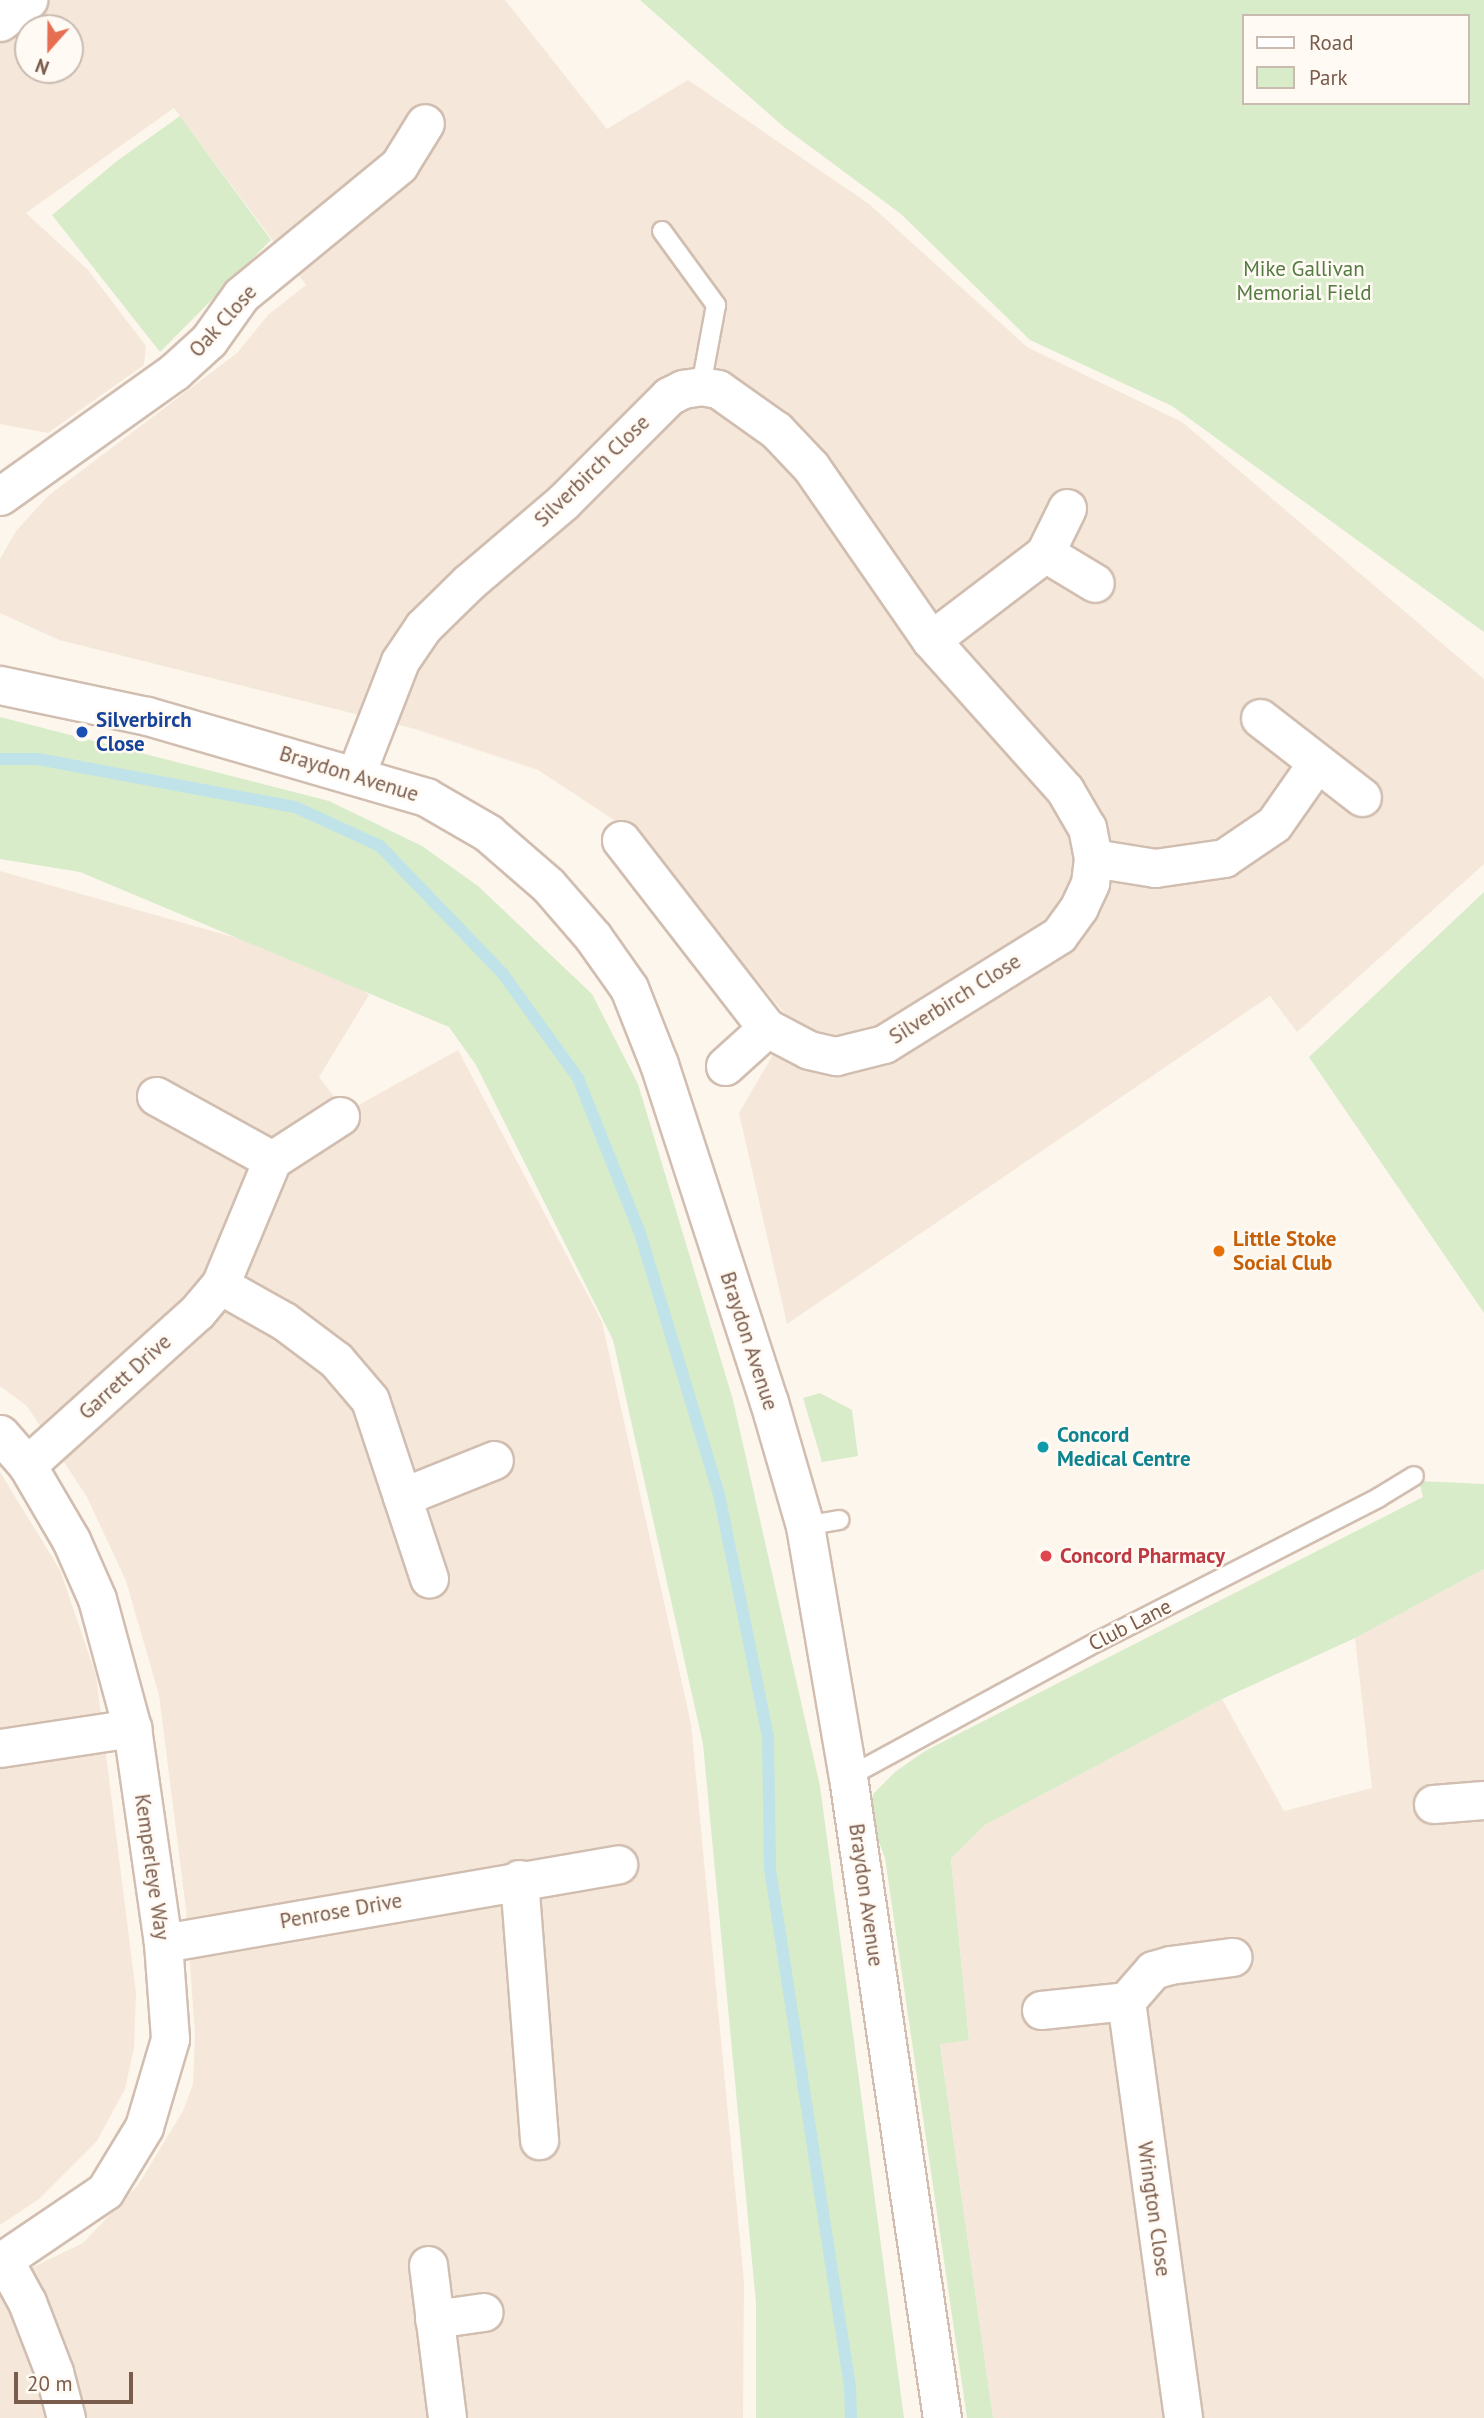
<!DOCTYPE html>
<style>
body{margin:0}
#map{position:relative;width:1484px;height:2418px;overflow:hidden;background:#fdf6ec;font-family:"PT Sans",sans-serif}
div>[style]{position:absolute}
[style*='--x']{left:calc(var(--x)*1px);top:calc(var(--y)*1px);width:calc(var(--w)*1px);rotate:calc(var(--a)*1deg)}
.residential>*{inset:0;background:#f5e8da}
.green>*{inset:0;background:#d8ecc9}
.stream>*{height:12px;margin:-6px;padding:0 6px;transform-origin:6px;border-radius:6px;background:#bfe3e8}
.roads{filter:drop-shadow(2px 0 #d1beb0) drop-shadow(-2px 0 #d1beb0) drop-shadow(0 2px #d1beb0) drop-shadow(0 -2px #d1beb0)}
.lane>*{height:18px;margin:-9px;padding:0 9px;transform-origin:9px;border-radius:9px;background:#fff}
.street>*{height:37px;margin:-18.5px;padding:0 18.5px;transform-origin:18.5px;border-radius:18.5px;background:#fff}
.dots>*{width:19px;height:19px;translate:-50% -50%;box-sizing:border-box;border:4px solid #fffaf3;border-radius:50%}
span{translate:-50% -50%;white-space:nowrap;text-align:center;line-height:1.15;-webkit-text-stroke:5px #fffaf3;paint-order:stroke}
.park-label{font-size:21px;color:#537a41}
.street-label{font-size:21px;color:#7a5c4d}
.transit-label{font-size:21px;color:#164399;font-weight:700}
.left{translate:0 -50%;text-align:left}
.food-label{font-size:21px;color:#c56008;font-weight:700}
.culture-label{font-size:21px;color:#0d838f;font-weight:700}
.health-label{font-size:21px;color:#be3a42;font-weight:700}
.legend{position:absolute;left:1242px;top:14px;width:228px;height:91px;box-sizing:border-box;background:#fffaf3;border:2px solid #cabbb1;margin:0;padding:9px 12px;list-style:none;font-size:21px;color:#7a5c4d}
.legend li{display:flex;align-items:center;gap:14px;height:35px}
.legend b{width:35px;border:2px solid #cabbb1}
.north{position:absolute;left:14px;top:14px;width:70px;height:70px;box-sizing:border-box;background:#fffaf3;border:2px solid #cabbb1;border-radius:50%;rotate:201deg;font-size:19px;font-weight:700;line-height:28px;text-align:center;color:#7a5c4d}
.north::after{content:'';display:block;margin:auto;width:24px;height:32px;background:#e76f51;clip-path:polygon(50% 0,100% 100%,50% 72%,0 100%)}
.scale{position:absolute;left:14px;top:2372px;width:119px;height:32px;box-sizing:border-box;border:4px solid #7a5c4d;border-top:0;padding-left:9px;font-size:21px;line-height:24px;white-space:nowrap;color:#7a5c4d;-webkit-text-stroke:5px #fffaf3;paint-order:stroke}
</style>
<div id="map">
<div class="residential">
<i style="clip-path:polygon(evenodd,0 0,505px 0,607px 129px,688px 80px,869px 204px,1027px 347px,1182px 422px,1484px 679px,1484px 864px,1297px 1032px,1270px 996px,787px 1324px,739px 1113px,792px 1022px,632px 832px,538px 770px,415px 729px,59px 640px,0 613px,0 559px,16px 531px,48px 496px,237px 353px,268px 315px,306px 285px,174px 108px,26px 213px,88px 270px,146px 346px,144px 365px,48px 433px,0 424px,0 0,28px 28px,70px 28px,70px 70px,28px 70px,28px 28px)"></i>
<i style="clip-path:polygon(0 871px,318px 961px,369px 995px,319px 1077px,346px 1112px,458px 1050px,602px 1322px,691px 1724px,744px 2282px,743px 2418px,0 2418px,0 2283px,83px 2243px,138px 2185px,183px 2111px,193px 2084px,195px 2035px,186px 1909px,159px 1695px,126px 1581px,87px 1497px,27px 1406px,0 1386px)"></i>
<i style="clip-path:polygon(0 1472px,60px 1570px,96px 1675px,136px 1993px,134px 2048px,125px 2089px,97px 2141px,39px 2199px,0 2225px)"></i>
<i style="clip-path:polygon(1484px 1569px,1484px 2418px,993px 2418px,940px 2043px,969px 2039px,951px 1859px,985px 1825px,1222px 1699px,1284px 1811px,1372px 1788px,1355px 1638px)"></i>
</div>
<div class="green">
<i style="clip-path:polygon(evenodd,640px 0,1484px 0,1484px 632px,1172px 406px,1030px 340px,901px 214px,785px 128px,640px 0,1244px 16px,1468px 16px,1468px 103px,1244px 103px,1244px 16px)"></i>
<i style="clip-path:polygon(180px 116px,271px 240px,160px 352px,52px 215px,117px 161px)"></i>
<i style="clip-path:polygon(0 717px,329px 801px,422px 846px,478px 886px,592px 994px,638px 1084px,733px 1400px,820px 1786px,904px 2418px,756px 2418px,756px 2303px,703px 1744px,613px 1340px,476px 1065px,449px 1027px,80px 872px,0 859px)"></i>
<i style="clip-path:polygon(1484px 892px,1484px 1313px,1309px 1057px)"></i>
<i style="clip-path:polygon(820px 1393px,852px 1410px,858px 1456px,822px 1462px,803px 1398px)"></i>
<i style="clip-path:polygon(1419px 1481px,1484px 1484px,1484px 1569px,1355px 1638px,1222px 1699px,985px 1825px,951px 1859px,969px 2040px,940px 2044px,993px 2418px,967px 2418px,885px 1858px,867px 1810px,874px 1793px,895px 1772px,925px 1751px,1423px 1497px)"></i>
</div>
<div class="stream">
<i style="--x:0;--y:759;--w:38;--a:0"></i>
<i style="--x:38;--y:759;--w:261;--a:10.6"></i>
<i style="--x:295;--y:807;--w:94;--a:24.6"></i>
<i style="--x:380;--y:846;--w:178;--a:46.1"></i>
<i style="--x:503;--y:974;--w:128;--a:54.2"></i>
<i style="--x:578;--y:1078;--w:167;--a:68.2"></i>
<i style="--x:640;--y:1233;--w:273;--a:73.2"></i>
<i style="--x:719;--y:1494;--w:248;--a:78.6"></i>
<i style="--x:768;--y:1737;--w:132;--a:89.1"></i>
<i style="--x:770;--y:1869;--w:524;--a:81.22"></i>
<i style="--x:850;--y:2387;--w:31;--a:88"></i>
</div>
<div class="roads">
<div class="lane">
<i style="--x:662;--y:231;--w:92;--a:53.9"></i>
<i style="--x:716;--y:305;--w:82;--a:100.5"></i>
<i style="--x:805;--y:1526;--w:35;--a:-10"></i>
<i style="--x:848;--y:1777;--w:285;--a:-28.5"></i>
<i style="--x:1099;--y:1641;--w:314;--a:-27.1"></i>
<i style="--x:1378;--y:1498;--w:42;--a:-31.4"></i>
</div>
<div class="street">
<i style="--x:0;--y:22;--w:36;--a:-38"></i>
<i style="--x:0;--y:496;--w:214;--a:-35.5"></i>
<i style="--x:174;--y:372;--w:47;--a:-42.4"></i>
<i style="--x:209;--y:340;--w:55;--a:-54.6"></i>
<i style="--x:241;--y:295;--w:205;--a:-39.4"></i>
<i style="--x:399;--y:165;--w:49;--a:-58.2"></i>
<i style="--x:1045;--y:553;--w:58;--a:31"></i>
<i style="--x:0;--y:685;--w:150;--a:11.9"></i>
<i style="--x:147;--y:716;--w:291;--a:16.2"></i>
<i style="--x:426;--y:797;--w:72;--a:30.1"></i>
<i style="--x:488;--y:833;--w:79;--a:40.9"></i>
<i style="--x:548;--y:885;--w:69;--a:49.1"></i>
<i style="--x:593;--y:937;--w:62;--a:54.8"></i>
<i style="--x:629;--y:988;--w:82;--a:68.5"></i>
<i style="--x:659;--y:1064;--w:355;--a:72"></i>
<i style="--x:769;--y:1402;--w:129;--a:73.8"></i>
<i style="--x:805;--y:1526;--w:255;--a:80.3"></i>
<i style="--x:848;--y:1777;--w:648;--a:81.66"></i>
<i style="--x:1260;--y:718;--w:129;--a:37.8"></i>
<i style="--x:356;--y:774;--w:121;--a:-68.7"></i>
<i style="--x:400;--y:661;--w:41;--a:-55.9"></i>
<i style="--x:423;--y:627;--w:64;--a:-44.4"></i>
<i style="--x:469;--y:582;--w:123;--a:-40.4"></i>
<i style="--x:563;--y:502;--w:150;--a:-45"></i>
<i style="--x:669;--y:396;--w:16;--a:-27"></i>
<i style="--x:683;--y:389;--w:18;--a:-9"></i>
<i style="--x:701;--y:386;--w:17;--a:10"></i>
<i style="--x:718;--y:389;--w:71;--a:35.3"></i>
<i style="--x:776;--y:430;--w:51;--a:46.6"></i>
<i style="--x:811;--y:467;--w:211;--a:55.3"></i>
<i style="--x:931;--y:640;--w:143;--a:-37.3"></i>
<i style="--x:1045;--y:553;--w:50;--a:-63.9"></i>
<i style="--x:621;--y:840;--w:238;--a:52.2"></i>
<i style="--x:767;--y:1028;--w:47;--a:27.6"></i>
<i style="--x:809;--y:1050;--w:28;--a:13"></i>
<i style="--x:836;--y:1056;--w:49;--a:-14"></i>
<i style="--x:884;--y:1044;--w:206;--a:-31.9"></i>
<i style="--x:1059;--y:935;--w:34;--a:-54"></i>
<i style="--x:1079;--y:907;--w:26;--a:-65"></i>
<i style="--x:1090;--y:883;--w:25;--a:-83"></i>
<i style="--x:1093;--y:858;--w:31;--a:-101"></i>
<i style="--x:1087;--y:828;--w:44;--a:-120.1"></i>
<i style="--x:1065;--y:790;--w:201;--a:-131.8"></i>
<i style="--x:1093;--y:858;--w:63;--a:9.2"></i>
<i style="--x:1155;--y:868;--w:70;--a:-8.2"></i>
<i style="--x:1224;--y:858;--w:60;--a:-34.2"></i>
<i style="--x:1274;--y:824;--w:73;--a:-55"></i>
<i style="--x:725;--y:1066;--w:57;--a:-42.1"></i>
<i style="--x:156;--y:1096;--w:132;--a:28.9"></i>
<i style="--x:220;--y:1285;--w:135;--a:-67.4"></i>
<i style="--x:272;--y:1160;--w:81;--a:-32.9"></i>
<i style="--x:0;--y:1434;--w:41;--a:48.9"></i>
<i style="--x:27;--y:1465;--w:87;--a:59.6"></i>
<i style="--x:71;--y:1540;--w:64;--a:66.2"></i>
<i style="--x:97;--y:1599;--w:134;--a:74.8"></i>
<i style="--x:132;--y:1728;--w:217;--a:81.8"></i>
<i style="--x:163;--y:1943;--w:96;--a:85.8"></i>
<i style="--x:170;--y:2039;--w:92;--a:106.5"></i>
<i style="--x:144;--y:2127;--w:75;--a:121.4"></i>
<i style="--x:105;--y:2191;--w:127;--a:145.9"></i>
<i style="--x:27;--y:1465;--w:229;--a:-42"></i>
<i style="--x:197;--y:1312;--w:35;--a:-50"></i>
<i style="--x:220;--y:1285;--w:73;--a:29.4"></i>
<i style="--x:284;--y:1321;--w:65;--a:36.9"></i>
<i style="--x:336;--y:1360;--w:52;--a:49.6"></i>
<i style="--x:370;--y:1400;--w:188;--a:71.7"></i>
<i style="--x:402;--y:1497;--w:99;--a:-21.9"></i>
<i style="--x:0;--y:1748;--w:134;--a:-8.6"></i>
<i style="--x:1433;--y:1804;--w:51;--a:-4.5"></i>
<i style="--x:519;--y:1879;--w:262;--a:85.6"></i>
<i style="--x:163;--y:1943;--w:462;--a:-9.8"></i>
<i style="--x:1126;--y:2001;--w:421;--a:82.2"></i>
<i style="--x:1041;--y:2010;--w:85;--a:-6"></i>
<i style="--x:1126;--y:2001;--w:41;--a:-48.9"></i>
<i style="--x:1153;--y:1970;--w:18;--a:-16"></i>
<i style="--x:1170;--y:1965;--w:63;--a:-7.4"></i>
<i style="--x:5;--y:2262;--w:46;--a:61.2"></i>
<i style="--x:27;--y:2302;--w:75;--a:68.9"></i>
<i style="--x:54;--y:2372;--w:48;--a:75.4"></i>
<i style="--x:428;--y:2265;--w:154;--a:82.9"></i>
<i style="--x:434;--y:2319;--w:50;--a:-8"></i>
</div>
</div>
<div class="dots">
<i style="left:82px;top:732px;background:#1a4fb4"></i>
<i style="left:1219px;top:1251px;background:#e8710a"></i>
<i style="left:1043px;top:1447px;background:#0f9aa8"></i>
<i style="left:1046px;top:1556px;background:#e0444e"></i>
</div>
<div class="park-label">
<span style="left:1304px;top:281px">Mike Gallivan<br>Memorial Field</span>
</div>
<div class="street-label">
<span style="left:223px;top:321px;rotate:-48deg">Oak Close</span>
<span style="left:592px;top:471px;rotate:-44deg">Silverbirch Close</span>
<span style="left:349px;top:774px;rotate:17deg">Braydon Avenue</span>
<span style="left:955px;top:999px;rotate:-32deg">Silverbirch Close</span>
<span style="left:749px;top:1341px;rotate:72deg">Braydon Avenue</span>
<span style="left:125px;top:1377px;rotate:-42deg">Garrett Drive</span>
<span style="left:1130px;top:1625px;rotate:-27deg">Club Lane</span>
<span style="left:152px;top:1867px;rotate:82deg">Kemperleye Way</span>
<span style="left:866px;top:1895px;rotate:82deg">Braydon Avenue</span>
<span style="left:341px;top:1911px;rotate:-10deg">Penrose Drive</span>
<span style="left:1154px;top:2209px;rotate:82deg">Wrington Close</span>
</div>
<div class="transit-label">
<span class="left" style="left:96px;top:732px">Silverbirch<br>Close</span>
</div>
<div class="food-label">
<span class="left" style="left:1233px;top:1251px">Little Stoke<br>Social Club</span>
</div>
<div class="culture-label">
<span class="left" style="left:1057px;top:1447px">Concord<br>Medical Centre</span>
</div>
<div class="health-label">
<span class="left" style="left:1060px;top:1556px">Concord Pharmacy</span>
</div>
<ul class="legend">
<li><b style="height:9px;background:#fff"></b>Road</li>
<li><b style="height:19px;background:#d8ecc9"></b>Park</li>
</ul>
<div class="north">N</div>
<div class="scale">20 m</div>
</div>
